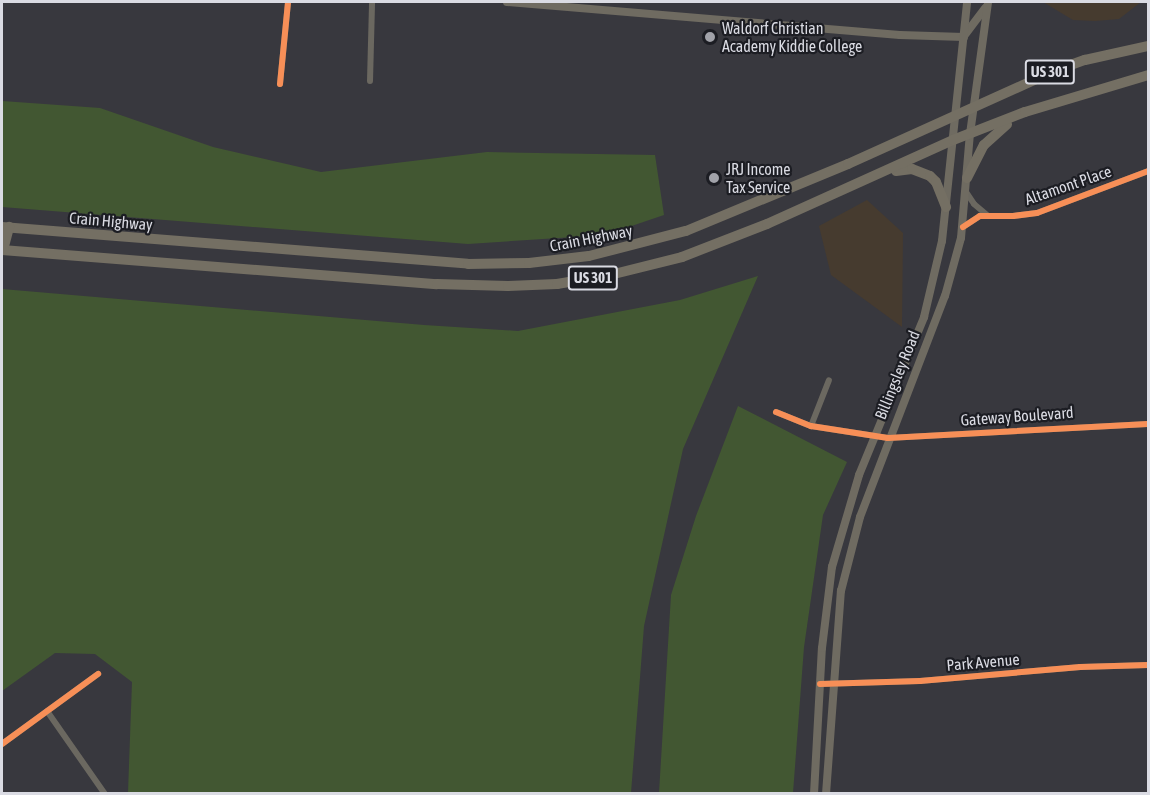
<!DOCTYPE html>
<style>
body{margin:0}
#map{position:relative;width:1150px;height:795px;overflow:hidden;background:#38383e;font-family:"Asap Condensed",sans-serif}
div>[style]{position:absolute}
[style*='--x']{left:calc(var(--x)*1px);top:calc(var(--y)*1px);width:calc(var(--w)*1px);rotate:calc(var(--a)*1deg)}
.commercial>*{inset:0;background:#463b2f}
.green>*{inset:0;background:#425732}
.street>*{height:6px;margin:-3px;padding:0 3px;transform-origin:3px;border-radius:3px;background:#6b6860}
.secondary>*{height:8px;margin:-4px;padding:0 4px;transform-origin:4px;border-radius:4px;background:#6f6b61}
.highway>*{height:10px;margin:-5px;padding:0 5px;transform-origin:5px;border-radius:5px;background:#746f63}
.cycleway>*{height:6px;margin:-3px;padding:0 3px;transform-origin:3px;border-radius:3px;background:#f78f57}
.dots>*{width:16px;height:16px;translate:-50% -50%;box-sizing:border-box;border:3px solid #1c1d23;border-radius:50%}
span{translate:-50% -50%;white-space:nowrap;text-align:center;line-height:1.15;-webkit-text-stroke:4.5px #1c1d23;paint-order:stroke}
.shield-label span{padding:2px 4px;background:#1c1d23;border:2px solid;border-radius:4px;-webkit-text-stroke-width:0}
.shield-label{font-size:15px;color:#dadbe3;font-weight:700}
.poi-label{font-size:16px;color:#dadbe3}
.left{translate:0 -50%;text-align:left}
.street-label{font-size:16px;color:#dadbe3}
.frame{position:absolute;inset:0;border:3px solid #dadbe3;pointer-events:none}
</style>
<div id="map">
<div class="commercial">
<i style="clip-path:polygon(1043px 2px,1141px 2px,1119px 19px,1095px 21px,1073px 20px)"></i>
<i style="clip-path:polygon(867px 200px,903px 233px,902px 327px,831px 275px,819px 226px)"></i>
</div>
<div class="green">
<i style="clip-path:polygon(2px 101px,100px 108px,213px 147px,321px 172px,487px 152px,655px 155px,664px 215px,605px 235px,468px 244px,2px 207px)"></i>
<i style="clip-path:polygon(758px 276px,683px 449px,644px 626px,631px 793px,128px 793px,132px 682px,95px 654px,55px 653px,2px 691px,2px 289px,424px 325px,518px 331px,680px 300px)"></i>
<i style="clip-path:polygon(738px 406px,847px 462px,823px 515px,804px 647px,793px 793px,659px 793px,671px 595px,696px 516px)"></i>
</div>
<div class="street">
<i style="--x:370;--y:81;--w:79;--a:-88.5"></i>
<i style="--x:280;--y:84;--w:82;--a:-84.4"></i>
<i style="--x:966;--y:192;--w:14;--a:56"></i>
<i style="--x:974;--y:204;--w:17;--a:40"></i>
<i style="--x:963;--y:227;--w:20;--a:-33"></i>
<i style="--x:980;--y:216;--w:33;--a:0"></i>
<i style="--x:1013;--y:216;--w:24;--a:-7"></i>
<i style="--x:1037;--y:213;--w:119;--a:-20.7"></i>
<i style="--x:776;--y:412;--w:38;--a:22"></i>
<i style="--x:811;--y:426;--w:78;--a:8.9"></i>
<i style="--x:888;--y:438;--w:260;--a:-3.1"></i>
<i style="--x:811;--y:426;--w:49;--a:-68.6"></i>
<i style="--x:820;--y:684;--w:100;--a:-1.7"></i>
<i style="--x:920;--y:681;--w:161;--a:-5"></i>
<i style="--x:1080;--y:667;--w:68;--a:-1.7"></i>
<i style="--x:47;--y:711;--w:101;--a:55.1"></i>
<i style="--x:2;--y:744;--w:119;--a:-36.1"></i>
</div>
<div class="secondary">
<i style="--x:507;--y:2;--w:394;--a:4.8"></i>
<i style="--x:900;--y:35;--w:64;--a:1.8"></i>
<i style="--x:964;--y:36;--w:35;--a:-53"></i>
<i style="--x:814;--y:794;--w:146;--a:-86.9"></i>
<i style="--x:822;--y:648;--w:82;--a:-83"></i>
<i style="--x:832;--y:567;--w:96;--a:-73.6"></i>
<i style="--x:859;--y:475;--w:171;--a:-67.6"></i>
<i style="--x:924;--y:317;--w:78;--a:-76.7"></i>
<i style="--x:942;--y:241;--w:240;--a:-84"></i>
<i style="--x:826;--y:794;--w:204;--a:-85.8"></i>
<i style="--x:841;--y:591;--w:76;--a:-75.6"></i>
<i style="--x:860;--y:517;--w:237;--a:-69"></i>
<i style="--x:945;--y:296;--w:60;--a:-74.6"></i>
<i style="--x:961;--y:238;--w:104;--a:-85.1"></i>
<i style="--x:970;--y:134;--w:133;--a:-82.2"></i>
</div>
<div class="highway">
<i style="--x:896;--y:171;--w:16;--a:-7"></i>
<i style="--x:912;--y:169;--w:19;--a:21"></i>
<i style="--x:930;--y:176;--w:8;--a:45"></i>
<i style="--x:936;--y:182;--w:27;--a:68"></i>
<i style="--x:967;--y:178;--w:37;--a:-63"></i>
<i style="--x:984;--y:145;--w:31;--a:-42"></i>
<i style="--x:2;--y:227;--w:467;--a:4.5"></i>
<i style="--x:468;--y:264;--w:61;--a:-0.9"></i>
<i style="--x:529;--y:263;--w:60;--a:-6.7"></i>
<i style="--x:589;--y:256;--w:100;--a:-14.5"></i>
<i style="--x:686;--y:231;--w:175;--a:-22.5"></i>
<i style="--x:848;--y:164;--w:226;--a:-24.3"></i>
<i style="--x:1054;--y:71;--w:33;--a:-20"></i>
<i style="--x:1085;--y:60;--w:65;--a:-12.5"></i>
<i style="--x:2;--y:250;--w:436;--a:4.5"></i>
<i style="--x:437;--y:284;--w:71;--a:1.6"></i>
<i style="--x:508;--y:286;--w:49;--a:-2.3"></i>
<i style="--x:557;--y:284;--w:54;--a:-9.6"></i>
<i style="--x:610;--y:275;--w:74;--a:-14"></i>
<i style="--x:682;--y:257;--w:91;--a:-21.2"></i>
<i style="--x:767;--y:224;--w:204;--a:-24.3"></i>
<i style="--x:953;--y:140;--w:77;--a:-21.3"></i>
<i style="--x:1025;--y:112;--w:128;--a:-16.7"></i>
<i style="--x:3;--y:250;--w:24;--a:-75"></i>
</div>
<div class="cycleway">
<i style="--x:280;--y:84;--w:82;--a:-84.4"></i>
<i style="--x:963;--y:227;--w:20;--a:-33"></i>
<i style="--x:980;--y:216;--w:33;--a:0"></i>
<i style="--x:1013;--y:216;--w:24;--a:-7"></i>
<i style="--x:1037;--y:213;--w:119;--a:-20.7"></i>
<i style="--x:776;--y:412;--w:38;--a:22"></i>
<i style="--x:811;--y:426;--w:78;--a:8.9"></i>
<i style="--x:888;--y:438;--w:260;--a:-3.1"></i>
<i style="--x:820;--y:684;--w:100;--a:-1.7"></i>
<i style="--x:920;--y:681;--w:161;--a:-5"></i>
<i style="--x:1080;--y:667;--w:68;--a:-1.7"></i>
<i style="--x:2;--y:744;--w:119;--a:-36.1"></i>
</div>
<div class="dots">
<i style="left:710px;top:37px;background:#a1a2a9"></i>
<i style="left:714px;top:178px;background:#a1a2a9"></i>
</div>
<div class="shield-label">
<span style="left:1050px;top:72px">US 301</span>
<span style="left:593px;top:278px">US 301</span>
</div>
<div class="poi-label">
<span class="left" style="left:722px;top:37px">Waldorf Christian<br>Academy Kiddie College</span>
<span class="left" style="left:726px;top:178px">JRJ Income<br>Tax Service</span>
</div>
<div class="street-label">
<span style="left:1068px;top:185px;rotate:-19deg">Altamont Place</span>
<span style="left:111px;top:221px;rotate:5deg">Crain Highway</span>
<span style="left:591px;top:238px;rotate:-11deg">Crain Highway</span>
<span style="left:897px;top:375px;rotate:-68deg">Billingsley Road</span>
<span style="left:1017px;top:416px;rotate:-4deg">Gateway Boulevard</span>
<span style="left:983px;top:662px;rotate:-5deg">Park Avenue</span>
</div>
<div class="frame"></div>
</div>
